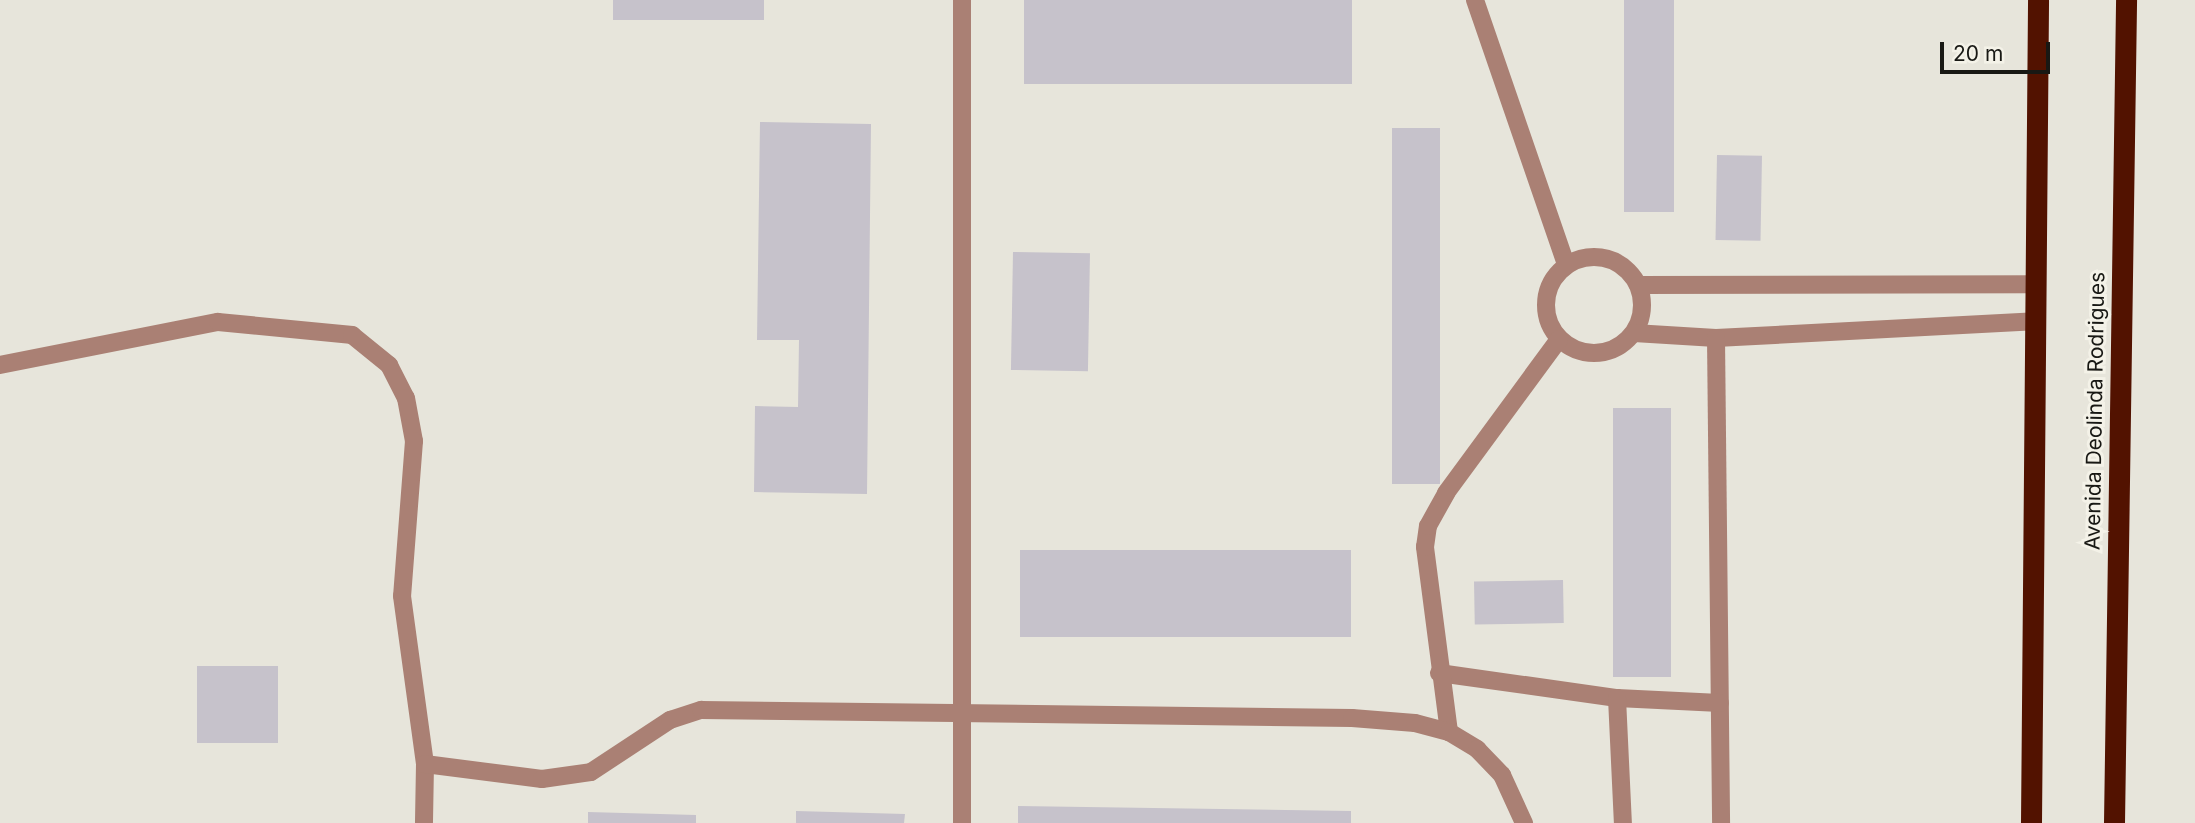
<!DOCTYPE html>
<style>
body{margin:0}
#map{position:relative;width:2195px;height:823px;overflow:hidden;background:#e7e5db;font-family:Inter,sans-serif}
div>[style]{position:absolute}
[style*='--x']{left:calc(var(--x)*1px);top:calc(var(--y)*1px);width:calc(var(--w)*1px);rotate:calc(var(--a)*1deg)}
.building>*{inset:0;background:#c6c2cb;transform-origin:0 0}
.lane>*{height:18px;margin:-9px;padding:0 9px;transform-origin:9px;border-radius:9px;background:#aa8074}
.lane>.ring{margin:-9px;padding:0;box-sizing:content-box;background:none;border:18px solid #aa8074;border-radius:50%}
.highway>*{height:21px;margin:-10.5px;padding:0 10.5px;transform-origin:10.5px;border-radius:10.5px;background:#521200}
span{translate:-50% -50%;white-space:nowrap;text-align:center;line-height:1.15;-webkit-text-stroke:6px #f4f2e8;paint-order:stroke}
.street-label{font-size:21px;color:#181814}
.scale{position:absolute;left:1940px;top:42px;width:110px;height:32px;box-sizing:border-box;border:4px solid #181814;border-top:0;padding-left:9px;font-size:21px;line-height:24px;white-space:nowrap;color:#181814;-webkit-text-stroke:5px #f4f2e8;paint-order:stroke}
</style>
<div id="map">
<div class="building">
<i style="left:613px;top:0;width:151px;height:20px"></i>
<i style="left:1024px;top:0;width:328px;height:84px"></i>
<i style="left:1624px;top:0;width:50px;height:212px"></i>
<i style="clip-path:polygon(760px 122px,871px 124px,867px 494px,754px 492px,755px 406px,798px 407px,799px 340px,757px 340px)"></i>
<i style="left:1440px;top:128px;width:356px;height:48px;rotate:90deg"></i>
<i style="left:1717px;top:155px;width:45px;height:85px;rotate:1deg"></i>
<i style="left:1013px;top:252px;width:77px;height:118px;rotate:1deg"></i>
<i style="left:1613px;top:408px;width:58px;height:269px"></i>
<i style="left:1020px;top:550px;width:331px;height:87px"></i>
<i style="left:1563px;top:580px;width:43px;height:89px;rotate:89deg"></i>
<i style="left:197px;top:666px;width:81px;height:77px"></i>
<i style="clip-path:polygon(1018px 806px,1351px 811px,1351px 823px,1018px 823px)"></i>
<i style="clip-path:polygon(796px 811px,905px 814px,904px 823px,796px 823px)"></i>
<i style="clip-path:polygon(588px 812px,696px 815px,696px 823px,588px 823px)"></i>
</div>
<div class="lane">
<i style="--x:1475;--y:0;--w:280;--a:71"></i>
<i class="ring" style="left:1546px;top:257px;width:78px;height:78px"></i>
<i style="--x:1638;--y:285;--w:398;--a:-0.1"></i>
<i style="--x:1634;--y:333;--w:82;--a:3.5"></i>
<i style="--x:1716;--y:338;--w:320;--a:-3"></i>
<i style="--x:1716;--y:338;--w:485;--a:89.4"></i>
<i style="--x:0;--y:365;--w:222;--a:-11.2"></i>
<i style="--x:218;--y:322;--w:135;--a:5.5"></i>
<i style="--x:352;--y:335;--w:48;--a:39"></i>
<i style="--x:389;--y:365;--w:37;--a:63"></i>
<i style="--x:406;--y:398;--w:44;--a:79.5"></i>
<i style="--x:414;--y:441;--w:155;--a:94.4"></i>
<i style="--x:402;--y:596;--w:170;--a:82.2"></i>
<i style="--x:425;--y:764;--w:59;--a:91"></i>
<i style="--x:1439;--y:673;--w:180;--a:8"></i>
<i style="--x:1617;--y:698;--w:103;--a:2.8"></i>
<i style="--x:1617;--y:698;--w:125;--a:87.3"></i>
<i style="--x:1449;--y:732;--w:187;--a:-97.4"></i>
<i style="--x:1425;--y:547;--w:21;--a:-82"></i>
<i style="--x:1428;--y:526;--w:38;--a:-61"></i>
<i style="--x:1446;--y:493;--w:191;--a:-53.7"></i>
<i style="--x:425;--y:764;--w:118;--a:7.3"></i>
<i style="--x:542;--y:779;--w:49;--a:-8.1"></i>
<i style="--x:591;--y:772;--w:95;--a:-33.4"></i>
<i style="--x:670;--y:720;--w:33;--a:-18"></i>
<i style="--x:701;--y:710;--w:651;--a:0.7"></i>
<i style="--x:1352;--y:718;--w:63;--a:4.5"></i>
<i style="--x:1415;--y:723;--w:35;--a:15"></i>
<i style="--x:1449;--y:732;--w:33;--a:31"></i>
<i style="--x:1477;--y:749;--w:36;--a:46"></i>
<i style="--x:1502;--y:775;--w:53;--a:65.4"></i>
<i style="--x:962;--y:823;--w:823;--a:-90"></i>
</div>
<div class="highway">
<i style="--x:2031;--y:823;--w:823;--a:-89.51"></i>
<i style="--x:2114;--y:823;--w:823;--a:-89.16"></i>
</div>
<div class="street-label">
<span style="left:2095px;top:411px;rotate:-89deg">Avenida Deolinda Rodrigues</span>
</div>
<div class="scale">20 m</div>
</div>
